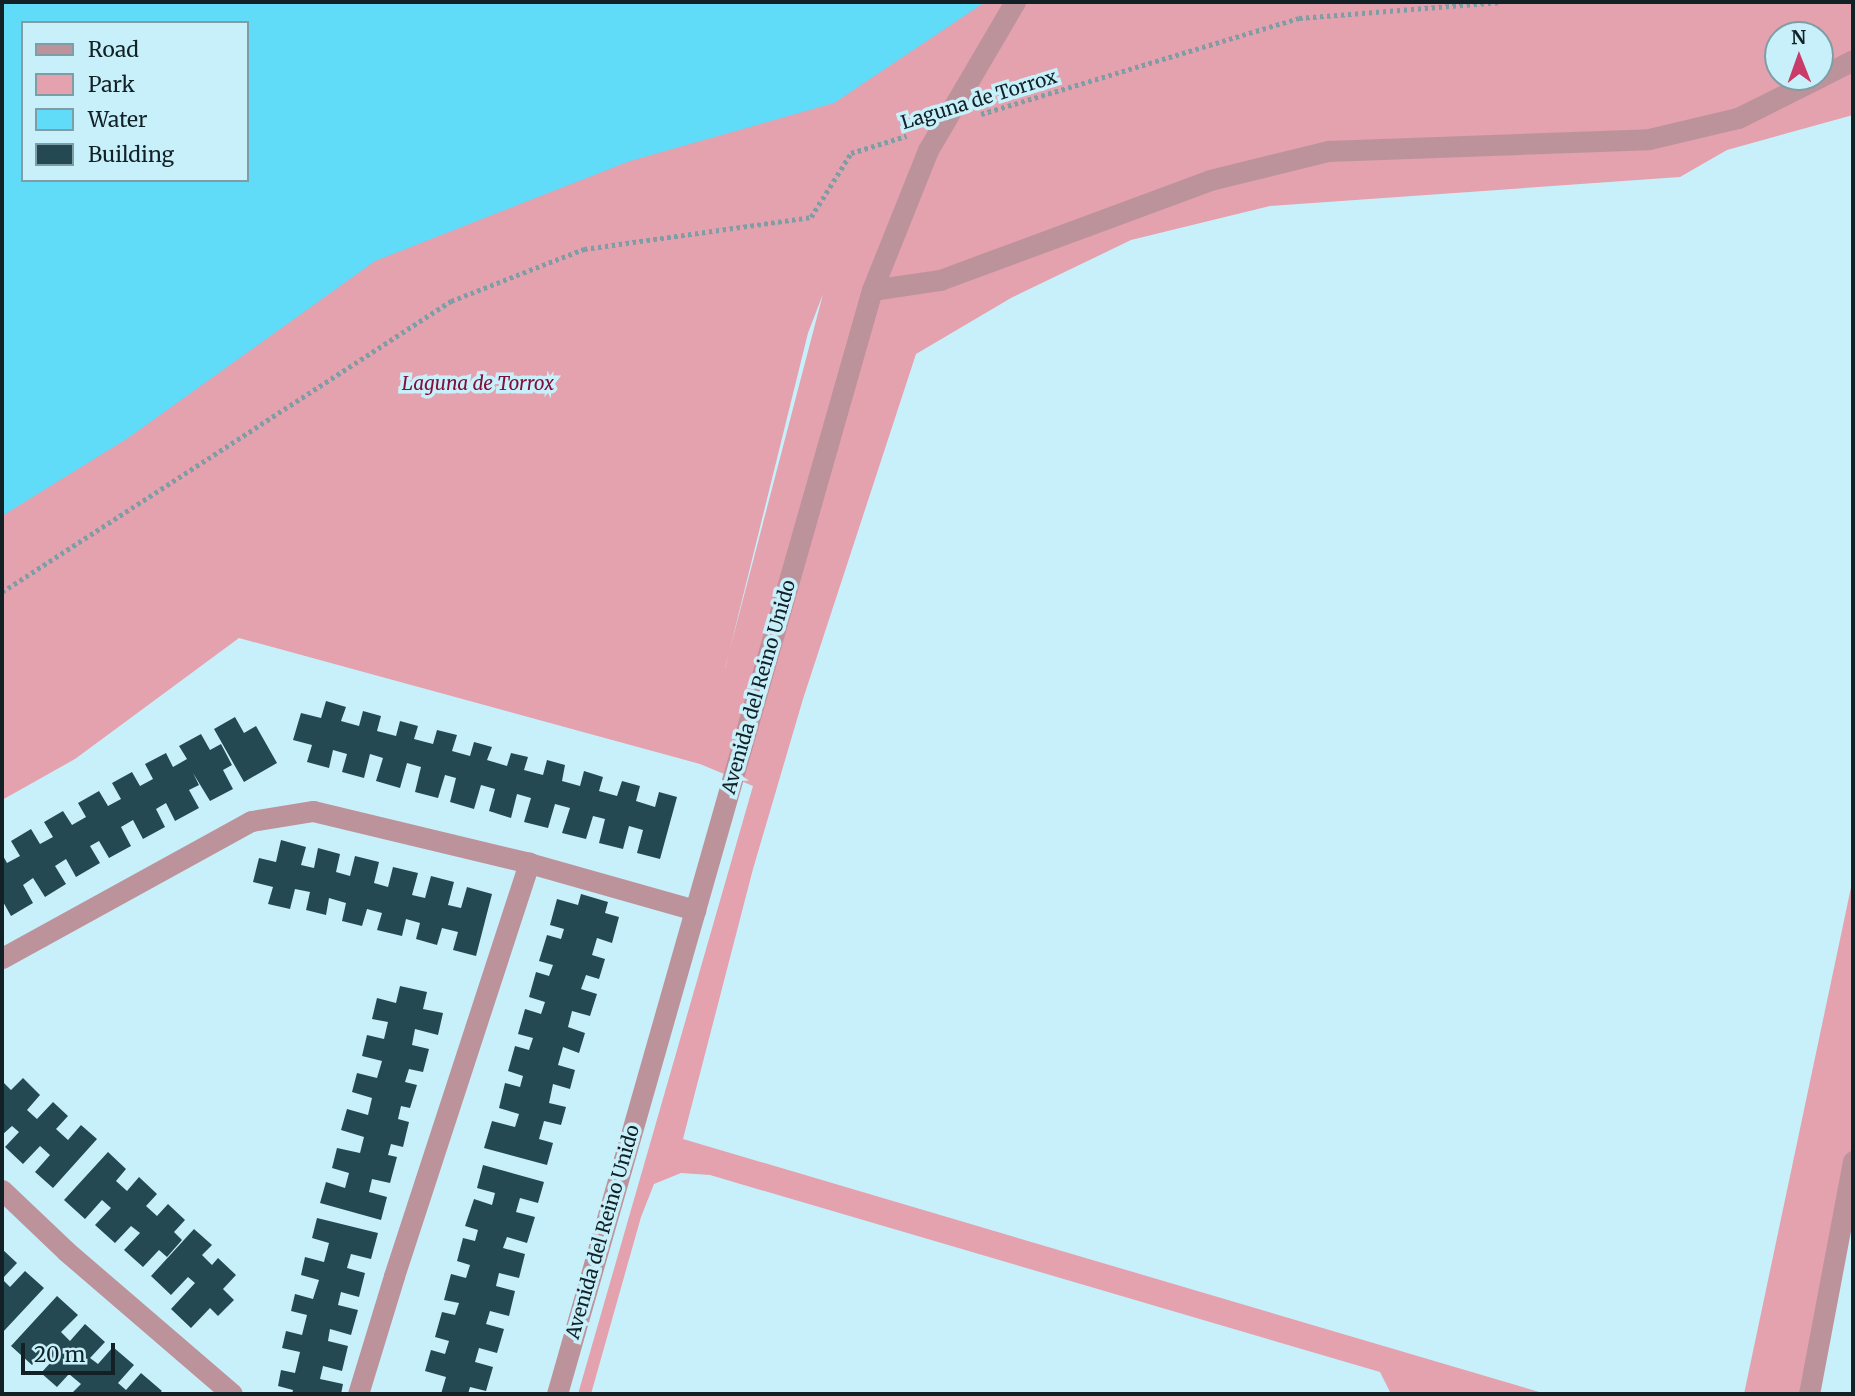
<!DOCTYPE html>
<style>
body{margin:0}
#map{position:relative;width:1855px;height:1396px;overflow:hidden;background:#c8f0fb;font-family:Merriweather,serif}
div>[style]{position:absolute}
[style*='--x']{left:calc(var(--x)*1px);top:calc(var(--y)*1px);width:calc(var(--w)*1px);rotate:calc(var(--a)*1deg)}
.green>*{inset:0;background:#e4a1ae}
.water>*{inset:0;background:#60dbf8}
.building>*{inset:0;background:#254952}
.path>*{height:4.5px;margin-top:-2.25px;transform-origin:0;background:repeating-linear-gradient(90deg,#7e9da5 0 3.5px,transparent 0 7px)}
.minor>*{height:21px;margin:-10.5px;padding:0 10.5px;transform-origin:10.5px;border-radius:10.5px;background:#bd939b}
span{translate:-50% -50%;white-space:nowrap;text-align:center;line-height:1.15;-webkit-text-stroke:7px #c8f0fb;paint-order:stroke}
.street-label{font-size:19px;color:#112125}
.park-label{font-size:19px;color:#80103a;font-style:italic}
.frame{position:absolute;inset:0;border:4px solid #112125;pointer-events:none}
.legend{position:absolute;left:21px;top:21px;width:228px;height:161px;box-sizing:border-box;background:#c8f0fb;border:2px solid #7f9da5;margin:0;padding:9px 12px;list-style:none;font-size:21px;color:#112125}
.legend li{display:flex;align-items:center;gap:14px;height:35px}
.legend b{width:35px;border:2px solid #7f9da5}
.north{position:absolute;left:1764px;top:21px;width:70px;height:70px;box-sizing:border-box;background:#c8f0fb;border:2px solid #7f9da5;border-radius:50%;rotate:359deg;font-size:19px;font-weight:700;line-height:28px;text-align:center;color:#112125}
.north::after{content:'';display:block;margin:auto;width:24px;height:32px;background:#c93b68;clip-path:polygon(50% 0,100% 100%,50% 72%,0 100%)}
.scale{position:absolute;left:21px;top:1343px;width:94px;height:32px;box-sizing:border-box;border:4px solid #112125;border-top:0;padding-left:9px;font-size:21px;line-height:24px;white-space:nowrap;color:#112125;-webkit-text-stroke:5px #c8f0fb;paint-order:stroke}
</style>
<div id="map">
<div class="green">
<i style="clip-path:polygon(evenodd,2px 2px,1853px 2px,1853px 115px,1727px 150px,1680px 177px,1270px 206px,1131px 240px,1011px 298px,916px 354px,803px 699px,753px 869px,683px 1139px,1546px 1394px,1391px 1394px,1380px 1372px,710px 1175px,681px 1173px,654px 1184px,641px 1217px,591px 1394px,578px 1394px,753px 786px,700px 764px,239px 638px,75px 759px,2px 800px,2px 2px,23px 23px,247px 23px,247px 180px,23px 180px,23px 23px,2px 2px,1778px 35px,1820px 35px,1820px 77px,1778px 77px,1778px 35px,2px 2px,823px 294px,725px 668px,725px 669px,808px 333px,823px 294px)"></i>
<i style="clip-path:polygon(1853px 878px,1853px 1147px,1807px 1394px,1744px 1394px)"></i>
</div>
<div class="water">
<i style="clip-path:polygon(evenodd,2px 2px,985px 2px,834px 103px,630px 161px,375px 261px,128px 438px,2px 516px,2px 2px,23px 23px,247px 23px,247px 180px,23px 180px,23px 23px)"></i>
</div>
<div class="building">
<i style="clip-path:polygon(326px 701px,346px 707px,341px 721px,359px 726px,363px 711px,381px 716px,377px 731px,396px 736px,400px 721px,418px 726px,414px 739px,433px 744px,437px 730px,457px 735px,452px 751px,470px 756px,474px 742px,492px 747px,487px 760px,507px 766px,511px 753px,528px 757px,524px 770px,543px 775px,547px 760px,565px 765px,562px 781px,580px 786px,584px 771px,603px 777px,599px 791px,617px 796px,622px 781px,640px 786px,636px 801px,655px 807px,659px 792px,677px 797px,660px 859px,637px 853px,643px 830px,629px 826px,623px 849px,599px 843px,605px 819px,593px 816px,586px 839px,562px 833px,570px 808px,555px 804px,548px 828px,524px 822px,531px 798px,517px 794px,511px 818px,489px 811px,495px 789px,481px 785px,474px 809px,450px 802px,456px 778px,445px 775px,438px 798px,415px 792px,421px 767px,407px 763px,400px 788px,376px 781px,383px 758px,370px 754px,364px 778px,342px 772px,347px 754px,333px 750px,329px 768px,307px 762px,312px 745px,293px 740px,301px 713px,321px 718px)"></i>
<i style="clip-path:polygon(235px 717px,244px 733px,256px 726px,277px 763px,244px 782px,214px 729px)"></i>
<i style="clip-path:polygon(201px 734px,210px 750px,221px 744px,232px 765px,223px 770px,233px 789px,210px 801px,193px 773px,199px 785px,189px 790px,199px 808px,175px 821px,166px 803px,156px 809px,165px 827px,143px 839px,133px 820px,121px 827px,131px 846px,109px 858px,99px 841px,90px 846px,100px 863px,76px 877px,66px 859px,55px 866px,66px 884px,45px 897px,33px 878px,23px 885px,33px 903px,11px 916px,2px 900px,2px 854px,7px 863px,20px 856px,11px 841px,31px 829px,40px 844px,53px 837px,44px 822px,63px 811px,72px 825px,86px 817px,78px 803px,99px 791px,108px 806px,121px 799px,112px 783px,132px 772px,140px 786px,153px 779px,145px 764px,166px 753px,173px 767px,187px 759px,179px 746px)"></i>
<i style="clip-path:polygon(281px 840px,306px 847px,301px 865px,314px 868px,318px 848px,340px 854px,336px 872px,350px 876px,355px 856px,379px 862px,374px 883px,388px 887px,393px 867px,418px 873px,412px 895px,425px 898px,431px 876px,454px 882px,448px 905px,461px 908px,467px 887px,492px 894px,476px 956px,453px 950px,458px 932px,442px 928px,437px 945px,416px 939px,420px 923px,406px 919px,402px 936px,377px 930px,382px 913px,367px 909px,362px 926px,342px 921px,346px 903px,329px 898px,326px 915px,306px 910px,310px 892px,295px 889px,290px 909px,268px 904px,273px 887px,253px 882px,259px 858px,276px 862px)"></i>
<i style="clip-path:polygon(581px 894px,608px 902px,605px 913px,619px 917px,612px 943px,597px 938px,592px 955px,605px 959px,599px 979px,586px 975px,581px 989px,597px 994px,590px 1016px,572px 1011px,568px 1027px,585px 1033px,579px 1053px,563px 1047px,558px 1065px,575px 1070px,570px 1089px,553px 1084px,549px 1103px,566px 1107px,561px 1125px,544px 1121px,539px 1139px,553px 1143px,547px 1165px,484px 1148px,492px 1121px,515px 1127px,519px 1114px,499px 1108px,505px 1083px,520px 1087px,523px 1076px,508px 1071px,515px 1046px,529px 1050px,533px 1038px,518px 1034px,525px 1009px,541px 1014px,545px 1002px,529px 997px,536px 972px,549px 976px,553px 965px,539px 961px,547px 935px,561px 939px,564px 929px,550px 925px,557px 899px,578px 905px)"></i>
<i style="clip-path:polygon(400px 986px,427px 992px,423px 1009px,443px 1013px,438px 1035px,415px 1029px,412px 1045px,429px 1049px,423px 1072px,409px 1069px,405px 1082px,417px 1085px,410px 1108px,401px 1106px,398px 1119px,409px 1122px,403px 1147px,391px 1144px,388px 1155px,397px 1157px,390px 1183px,372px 1179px,369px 1192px,387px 1197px,381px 1220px,320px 1203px,326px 1182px,345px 1188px,349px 1173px,332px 1168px,337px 1148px,360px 1153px,364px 1137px,341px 1130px,347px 1109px,368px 1115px,372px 1098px,352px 1092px,357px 1073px,377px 1078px,382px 1061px,362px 1056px,367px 1035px,384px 1039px,388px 1022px,372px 1019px,377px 998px,396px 1003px)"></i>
<i style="clip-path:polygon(23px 1078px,40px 1095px,27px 1110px,37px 1119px,53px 1102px,68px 1116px,56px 1129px,68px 1140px,81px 1125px,97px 1139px,53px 1188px,35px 1172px,50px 1155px,40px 1146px,23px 1164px,5px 1147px,19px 1132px,12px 1126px,2px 1135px,2px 1081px,11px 1090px)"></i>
<i style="clip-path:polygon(108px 1152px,126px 1169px,116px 1181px,127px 1191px,139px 1177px,157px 1194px,146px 1206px,157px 1216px,168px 1204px,185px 1220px,174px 1232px,182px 1240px,167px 1257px,159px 1250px,143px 1267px,124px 1250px,140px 1233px,131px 1226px,115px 1243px,95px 1225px,111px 1208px,102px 1200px,85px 1219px,64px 1200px)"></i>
<i style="clip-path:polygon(483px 1165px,544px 1182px,538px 1203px,520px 1198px,516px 1212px,535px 1217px,527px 1243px,507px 1237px,503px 1248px,525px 1254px,519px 1278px,499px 1273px,496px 1286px,515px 1291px,509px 1316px,490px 1311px,486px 1324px,504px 1329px,497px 1353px,479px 1348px,475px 1362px,493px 1367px,486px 1391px,470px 1387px,468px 1394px,441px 1394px,446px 1377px,425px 1371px,431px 1350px,445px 1354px,449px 1341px,435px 1337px,442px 1312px,455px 1315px,459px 1303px,444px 1300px,451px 1274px,466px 1278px,470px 1265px,457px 1261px,463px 1238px,475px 1241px,478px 1230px,465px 1226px,474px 1199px,492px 1205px,495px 1193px,477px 1188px)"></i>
<i style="clip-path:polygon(317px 1218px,378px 1233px,371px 1259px,351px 1254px,347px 1268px,365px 1273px,359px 1297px,341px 1292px,338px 1305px,358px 1310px,351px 1335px,330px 1329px,328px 1341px,348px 1346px,342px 1371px,323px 1366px,320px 1379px,343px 1384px,341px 1394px,292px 1394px,293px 1390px,278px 1386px,281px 1370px,295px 1373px,300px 1352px,282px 1348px,286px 1331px,302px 1335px,307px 1315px,291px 1311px,295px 1294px,313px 1299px,319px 1280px,301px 1275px,305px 1257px,324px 1262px,329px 1243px,312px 1238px)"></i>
<i style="clip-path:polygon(194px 1229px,212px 1245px,202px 1255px,212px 1265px,218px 1258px,236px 1275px,223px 1289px,234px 1300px,218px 1316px,210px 1308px,191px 1328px,171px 1309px,195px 1283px,188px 1277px,171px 1295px,151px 1276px)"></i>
<i style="clip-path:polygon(2px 1249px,17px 1263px,2px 1279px)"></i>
<i style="clip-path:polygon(25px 1271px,44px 1288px,2px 1333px,2px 1279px,10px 1287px)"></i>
<i style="clip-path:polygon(57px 1296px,78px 1315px,61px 1332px,70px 1341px,85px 1324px,105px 1342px,90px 1358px,98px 1364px,113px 1347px,134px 1365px,118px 1383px,126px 1390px,141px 1373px,162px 1391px,158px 1394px,71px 1394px,81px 1384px,69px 1374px,57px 1387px,41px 1373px,53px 1360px,44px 1352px,32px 1365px,11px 1346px)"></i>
</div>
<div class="path">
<i style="--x:981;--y:114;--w:332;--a:-16.8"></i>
<i style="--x:1299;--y:18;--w:203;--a:-4.5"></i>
<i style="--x:2;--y:592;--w:535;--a:-32.95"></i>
<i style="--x:451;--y:301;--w:143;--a:-21.4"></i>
<i style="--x:584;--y:249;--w:229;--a:-8"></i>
<i style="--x:811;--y:217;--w:75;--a:-58"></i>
<i style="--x:851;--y:153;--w:58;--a:-17.2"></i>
</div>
<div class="minor">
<i style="--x:1820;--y:77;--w:37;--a:-27"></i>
<i style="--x:872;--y:290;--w:69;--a:-8.4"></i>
<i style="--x:940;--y:280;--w:288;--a:-20.3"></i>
<i style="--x:1210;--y:180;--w:122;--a:-13.8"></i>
<i style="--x:1328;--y:151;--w:321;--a:-2.1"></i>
<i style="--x:1649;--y:139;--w:91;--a:-13.3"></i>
<i style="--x:1738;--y:118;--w:92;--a:-26.6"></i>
<i style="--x:2;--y:958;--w:284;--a:-28.8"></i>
<i style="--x:251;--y:821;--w:63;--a:-9.2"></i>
<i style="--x:313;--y:811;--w:222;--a:13.5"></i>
<i style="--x:529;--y:863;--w:173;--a:15.8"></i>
<i style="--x:2;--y:1190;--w:88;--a:43.6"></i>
<i style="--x:66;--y:1251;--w:219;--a:40.7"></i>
<i style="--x:358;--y:1394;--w:123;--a:-73"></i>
<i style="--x:394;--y:1276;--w:435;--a:-71.9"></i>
<i style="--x:557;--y:1394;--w:1148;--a:-74.08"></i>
<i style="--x:872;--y:290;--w:151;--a:-68.2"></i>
<i style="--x:928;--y:150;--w:172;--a:-59.6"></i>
<i style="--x:1809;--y:1394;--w:237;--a:-79.3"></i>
</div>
<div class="street-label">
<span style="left:979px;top:100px;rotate:-17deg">Laguna de Torrox</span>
<span style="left:759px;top:687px;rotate:-74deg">Avenida del Reino Unido</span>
<span style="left:603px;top:1232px;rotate:-74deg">Avenida del Reino Unido</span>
</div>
<div class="park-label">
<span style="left:478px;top:384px">Laguna de Torrox</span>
</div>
<div class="frame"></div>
<ul class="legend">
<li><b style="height:9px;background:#bd939b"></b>Road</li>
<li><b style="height:19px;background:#e4a1ae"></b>Park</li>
<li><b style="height:19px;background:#60dbf8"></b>Water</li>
<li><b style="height:19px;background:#254952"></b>Building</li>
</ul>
<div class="north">N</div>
<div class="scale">20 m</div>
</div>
